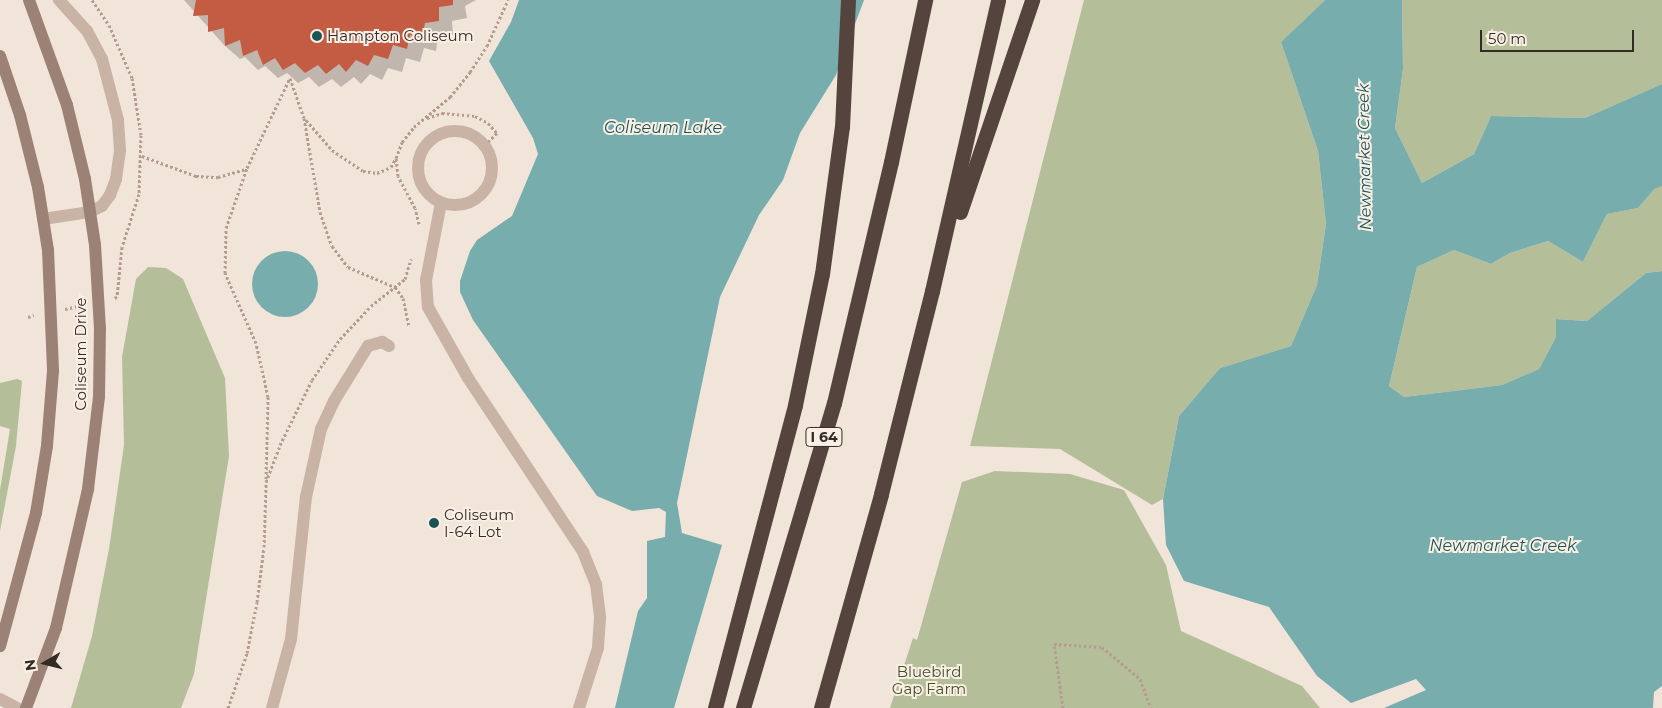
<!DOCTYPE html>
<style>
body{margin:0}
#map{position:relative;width:1662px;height:708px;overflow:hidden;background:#f1e4d9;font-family:Montserrat,sans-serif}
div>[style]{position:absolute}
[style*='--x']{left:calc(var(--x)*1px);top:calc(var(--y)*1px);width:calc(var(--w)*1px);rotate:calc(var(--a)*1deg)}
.green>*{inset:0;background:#b4bf99}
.water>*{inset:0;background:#78adad}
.round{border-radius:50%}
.shadow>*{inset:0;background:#0003}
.building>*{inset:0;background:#c45c43}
.path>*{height:3px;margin-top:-1.5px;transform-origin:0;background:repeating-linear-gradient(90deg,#b49d8f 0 2.5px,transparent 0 5px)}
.lane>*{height:12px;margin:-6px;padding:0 6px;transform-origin:6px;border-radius:6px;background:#c8b3a5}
.lane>.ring{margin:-6px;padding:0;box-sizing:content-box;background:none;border:12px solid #c8b3a5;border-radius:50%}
.secondary>*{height:12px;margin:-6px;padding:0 6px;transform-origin:6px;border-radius:6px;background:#9c8276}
.highway>*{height:15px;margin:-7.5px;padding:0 7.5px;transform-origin:7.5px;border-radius:7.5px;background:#55443d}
.dots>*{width:14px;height:14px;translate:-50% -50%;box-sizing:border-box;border:2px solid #f9efe5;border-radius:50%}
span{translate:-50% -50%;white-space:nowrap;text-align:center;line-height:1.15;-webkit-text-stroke:4px #f9efe5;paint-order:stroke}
.shield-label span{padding:1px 4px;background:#f9efe5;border:1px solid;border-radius:4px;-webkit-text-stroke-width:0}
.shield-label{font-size:14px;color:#342a26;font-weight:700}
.poi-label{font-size:15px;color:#342a26}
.left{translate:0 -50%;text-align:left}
.street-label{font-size:15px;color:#342a26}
.park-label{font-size:15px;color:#45522a}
.water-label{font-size:16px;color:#1c5455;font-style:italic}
.north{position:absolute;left:20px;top:638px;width:50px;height:50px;-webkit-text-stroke:4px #f9efe5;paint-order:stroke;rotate:262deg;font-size:14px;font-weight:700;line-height:20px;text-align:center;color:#342a26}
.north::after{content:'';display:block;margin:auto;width:18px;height:22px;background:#342a26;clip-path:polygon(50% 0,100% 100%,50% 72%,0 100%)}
.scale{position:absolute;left:1480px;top:30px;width:154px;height:22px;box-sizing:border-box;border:2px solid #342a26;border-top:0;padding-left:6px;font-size:15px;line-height:18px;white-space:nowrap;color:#342a26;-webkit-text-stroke:4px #f9efe5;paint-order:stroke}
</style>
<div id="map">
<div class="green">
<i style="clip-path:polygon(1084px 0,1325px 0,1281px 42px,1318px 151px,1326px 224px,1317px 285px,1291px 346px,1220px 368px,1179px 416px,1163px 499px,1152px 505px,1060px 449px,970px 446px)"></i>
<i style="clip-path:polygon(1402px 0,1662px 0,1662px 84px,1585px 118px,1491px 116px,1474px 154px,1422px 183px,1395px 128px,1403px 69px)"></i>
<i style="clip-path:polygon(1662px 186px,1662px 271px,1646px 273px,1587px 321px,1556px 319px,1556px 337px,1539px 369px,1502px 385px,1404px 397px,1389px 386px,1417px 267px,1454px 250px,1491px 264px,1510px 253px,1548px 241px,1583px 262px,1607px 214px,1638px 208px,1654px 188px)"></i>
<i style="clip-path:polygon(148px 267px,166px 268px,183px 279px,225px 378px,229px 456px,194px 674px,181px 708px,71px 708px,92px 636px,109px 549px,124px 445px,122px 357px,136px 279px)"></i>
<i style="clip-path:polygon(17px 379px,22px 381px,16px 446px,0 531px,0 490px,10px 429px,0 426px,0 383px)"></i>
<i style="clip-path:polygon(995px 471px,1070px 474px,1124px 490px,1166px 565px,1181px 631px,1302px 686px,1320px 708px,890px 708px,913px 638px,917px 640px,962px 482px)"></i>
</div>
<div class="water">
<i style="clip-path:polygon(519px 0,864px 0,836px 75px,800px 133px,783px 180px,759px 215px,720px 297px,677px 503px,682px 533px,722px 545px,674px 708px,615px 708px,638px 611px,647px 598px,647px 541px,665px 537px,666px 512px,659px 508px,632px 511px,597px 496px,473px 320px,460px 292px,460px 281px,470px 251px,477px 240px,512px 216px,538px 154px,533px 138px,489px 61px,511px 22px)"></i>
<i style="clip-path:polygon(1325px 0,1402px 0,1403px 69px,1395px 128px,1422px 183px,1474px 154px,1491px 116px,1585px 118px,1662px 84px,1662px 186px,1654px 189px,1638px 208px,1607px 214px,1583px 262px,1548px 241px,1510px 253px,1491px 264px,1454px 250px,1417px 267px,1389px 386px,1404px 397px,1502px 385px,1539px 369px,1556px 337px,1556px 319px,1587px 321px,1646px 273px,1662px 271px,1662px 686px,1654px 692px,1653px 708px,1384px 708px,1426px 690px,1416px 679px,1351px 703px,1317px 676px,1269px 607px,1184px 581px,1166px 545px,1163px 499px,1179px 416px,1220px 368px,1291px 346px,1317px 285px,1326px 224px,1318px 151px,1281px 42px)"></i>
<i class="round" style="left:252px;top:251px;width:66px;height:66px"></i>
</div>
<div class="shadow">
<i style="clip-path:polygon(184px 0,476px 0,465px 6px,467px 18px,452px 21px,453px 35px,438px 36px,436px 51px,424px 48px,420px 62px,406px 58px,402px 72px,388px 68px,382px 80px,370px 74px,361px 84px,354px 77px,341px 87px,332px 79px,319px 87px,309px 77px,298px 83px,287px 73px,278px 78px,265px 66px,258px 70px,245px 57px,240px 59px,224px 45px)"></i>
</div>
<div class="building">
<i style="clip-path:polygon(196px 0,453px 0,453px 5px,439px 7px,439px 21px,425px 23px,422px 38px,410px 35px,407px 49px,393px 45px,388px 59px,374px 55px,368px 66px,356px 60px,346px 72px,339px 64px,326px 74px,318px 65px,305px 73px,295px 63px,283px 70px,275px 58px,263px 65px,257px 50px,243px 56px,240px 40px,225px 46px,224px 28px,208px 32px,208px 15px,193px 16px)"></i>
</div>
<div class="path">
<i style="--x:92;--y:0;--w:30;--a:56"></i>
<i style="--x:109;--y:25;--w:58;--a:66.5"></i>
<i style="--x:132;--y:78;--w:58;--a:81"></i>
<i style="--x:141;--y:135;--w:59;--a:91.9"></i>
<i style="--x:139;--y:194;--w:56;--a:107.8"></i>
<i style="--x:122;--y:247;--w:50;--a:95.7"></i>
<i style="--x:117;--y:297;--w:3;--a:162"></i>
<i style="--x:290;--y:78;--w:42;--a:70.7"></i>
<i style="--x:304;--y:118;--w:95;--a:80.3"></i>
<i style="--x:320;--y:212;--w:36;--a:71"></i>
<i style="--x:332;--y:246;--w:26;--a:53"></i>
<i style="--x:348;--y:267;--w:51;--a:23.1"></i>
<i style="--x:395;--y:287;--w:14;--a:54"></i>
<i style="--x:403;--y:298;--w:29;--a:78"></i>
<i style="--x:427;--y:118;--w:16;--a:-18"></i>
<i style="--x:442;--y:113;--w:33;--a:5"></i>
<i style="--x:475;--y:116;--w:15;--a:28"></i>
<i style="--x:488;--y:123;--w:13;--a:48"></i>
<i style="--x:497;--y:133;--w:17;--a:135"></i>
<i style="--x:306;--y:120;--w:40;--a:49"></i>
<i style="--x:332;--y:150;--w:37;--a:34"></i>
<i style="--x:363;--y:171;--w:14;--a:8"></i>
<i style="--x:377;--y:173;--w:15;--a:-23"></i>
<i style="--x:391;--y:167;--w:10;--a:-61"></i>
<i style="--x:142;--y:156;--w:58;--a:20.3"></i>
<i style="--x:196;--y:176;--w:22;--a:3"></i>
<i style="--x:218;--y:177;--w:29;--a:-16"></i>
<i style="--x:419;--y:224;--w:16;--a:-104"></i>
<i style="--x:415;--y:208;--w:36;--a:-118"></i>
<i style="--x:398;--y:176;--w:18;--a:-96"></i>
<i style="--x:396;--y:158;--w:17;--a:-69"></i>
<i style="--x:402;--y:142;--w:19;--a:-51"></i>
<i style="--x:414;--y:127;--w:47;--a:-39.8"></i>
<i style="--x:450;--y:97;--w:32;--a:-51"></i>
<i style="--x:470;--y:72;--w:31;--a:-57"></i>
<i style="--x:487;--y:46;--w:51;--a:-65.5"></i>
<i style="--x:65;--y:309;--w:18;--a:-13"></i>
<i style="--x:28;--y:317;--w:6;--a:-18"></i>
<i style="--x:266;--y:479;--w:82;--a:-88.6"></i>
<i style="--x:268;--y:397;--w:55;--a:-102.5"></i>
<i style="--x:256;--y:343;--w:77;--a:-113.9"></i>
<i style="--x:225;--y:273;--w:45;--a:-88.7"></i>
<i style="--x:226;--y:228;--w:64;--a:-70.7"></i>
<i style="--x:247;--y:168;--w:100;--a:-64.5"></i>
<i style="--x:228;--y:708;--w:58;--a:-70.9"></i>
<i style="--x:247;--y:653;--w:52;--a:-78.9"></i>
<i style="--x:257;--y:602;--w:55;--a:-82.7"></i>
<i style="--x:264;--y:547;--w:65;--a:-88.2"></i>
<i style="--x:266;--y:482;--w:40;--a:-69"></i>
<i style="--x:280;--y:445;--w:72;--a:-63.8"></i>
<i style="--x:312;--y:380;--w:50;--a:-55.7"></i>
<i style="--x:340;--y:339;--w:45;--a:-46.8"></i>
<i style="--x:371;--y:306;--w:43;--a:-38.5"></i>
<i style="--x:405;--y:279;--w:21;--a:-73"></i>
<i style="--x:1063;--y:708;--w:65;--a:-98"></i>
<i style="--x:1054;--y:644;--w:48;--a:3.6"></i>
<i style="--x:1102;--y:647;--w:50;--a:40.1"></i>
<i style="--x:1140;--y:679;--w:31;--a:69"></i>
</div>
<div class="lane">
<i class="ring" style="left:418px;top:131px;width:62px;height:62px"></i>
<i style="--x:441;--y:203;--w:78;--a:101"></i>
<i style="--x:426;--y:280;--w:27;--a:86"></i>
<i style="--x:428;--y:307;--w:81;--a:60.6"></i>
<i style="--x:468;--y:378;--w:209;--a:56.5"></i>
<i style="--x:583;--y:552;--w:35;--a:68"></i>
<i style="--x:596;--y:584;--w:34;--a:83"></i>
<i style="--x:600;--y:618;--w:30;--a:94"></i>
<i style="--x:598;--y:648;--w:63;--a:107.6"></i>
<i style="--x:43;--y:219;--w:48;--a:-8.5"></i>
<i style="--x:90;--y:212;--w:13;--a:-27"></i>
<i style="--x:102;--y:206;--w:14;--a:-54"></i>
<i style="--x:110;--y:195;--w:17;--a:-69"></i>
<i style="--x:116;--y:179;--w:29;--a:-82"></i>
<i style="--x:120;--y:150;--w:30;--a:-94"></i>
<i style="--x:118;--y:120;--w:63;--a:-104.7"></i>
<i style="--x:102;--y:59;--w:32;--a:-118"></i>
<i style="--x:87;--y:31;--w:42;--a:-132.1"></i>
<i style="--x:0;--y:699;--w:19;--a:28"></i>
<i style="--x:272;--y:708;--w:72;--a:-74.6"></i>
<i style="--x:291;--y:639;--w:143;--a:-84"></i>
<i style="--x:306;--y:497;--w:70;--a:-77.6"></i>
<i style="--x:321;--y:429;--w:31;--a:-65"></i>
<i style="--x:334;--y:401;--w:65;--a:-58.3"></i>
<i style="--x:368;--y:346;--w:15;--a:-16"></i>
<i style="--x:382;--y:342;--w:8;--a:30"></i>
</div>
<div class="secondary">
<i style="--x:0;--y:56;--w:62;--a:71.3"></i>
<i style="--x:20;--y:115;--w:74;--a:76"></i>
<i style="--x:38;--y:187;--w:64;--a:81"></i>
<i style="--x:48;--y:250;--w:121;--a:87.6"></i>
<i style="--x:53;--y:371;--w:75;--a:94.6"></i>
<i style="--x:47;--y:446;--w:68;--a:99.3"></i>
<i style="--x:36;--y:513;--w:138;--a:105.1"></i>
<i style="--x:26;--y:708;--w:85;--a:-69.4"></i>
<i style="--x:56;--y:628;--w:143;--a:-77"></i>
<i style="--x:88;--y:489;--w:93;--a:-83.2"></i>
<i style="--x:99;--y:397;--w:68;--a:-89.2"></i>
<i style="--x:100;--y:329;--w:84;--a:-93.4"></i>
<i style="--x:95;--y:245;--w:67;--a:-98.6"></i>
<i style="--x:85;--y:179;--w:76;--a:-103.7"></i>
<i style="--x:67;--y:105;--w:112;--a:-109.9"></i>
</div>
<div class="highway">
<i style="--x:960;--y:212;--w:224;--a:-71.2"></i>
<i style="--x:715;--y:708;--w:313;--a:-75.2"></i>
<i style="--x:795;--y:405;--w:134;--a:-78.4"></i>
<i style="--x:822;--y:274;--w:148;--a:-82.3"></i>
<i style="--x:842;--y:127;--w:127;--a:-87.3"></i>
<i style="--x:743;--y:708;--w:318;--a:-73.4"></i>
<i style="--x:834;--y:403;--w:248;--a:-76.7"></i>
<i style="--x:891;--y:162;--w:166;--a:-78.1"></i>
<i style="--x:821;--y:708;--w:222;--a:-74.3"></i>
<i style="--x:881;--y:494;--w:209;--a:-75.9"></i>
<i style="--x:932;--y:291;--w:298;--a:-77.2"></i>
</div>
<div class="dots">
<i style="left:317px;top:36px;background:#1c5455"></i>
<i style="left:434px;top:523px;background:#1c5455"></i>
</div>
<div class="shield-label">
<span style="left:824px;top:437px">I 64</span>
</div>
<div class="poi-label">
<span class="left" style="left:327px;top:36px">Hampton Coliseum</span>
<span class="left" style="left:444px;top:523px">Coliseum<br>I-64 Lot</span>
</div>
<div class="street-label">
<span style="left:81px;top:354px;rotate:-90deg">Coliseum Drive</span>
</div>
<div class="park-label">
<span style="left:929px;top:680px">Bluebird<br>Gap Farm</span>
</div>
<div class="water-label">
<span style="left:663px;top:128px">Coliseum Lake</span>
<span style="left:1365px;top:157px;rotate:-91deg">Newmarket Creek</span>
<span style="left:1503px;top:546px">Newmarket Creek</span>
</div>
<div class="north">N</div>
<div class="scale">50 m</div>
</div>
